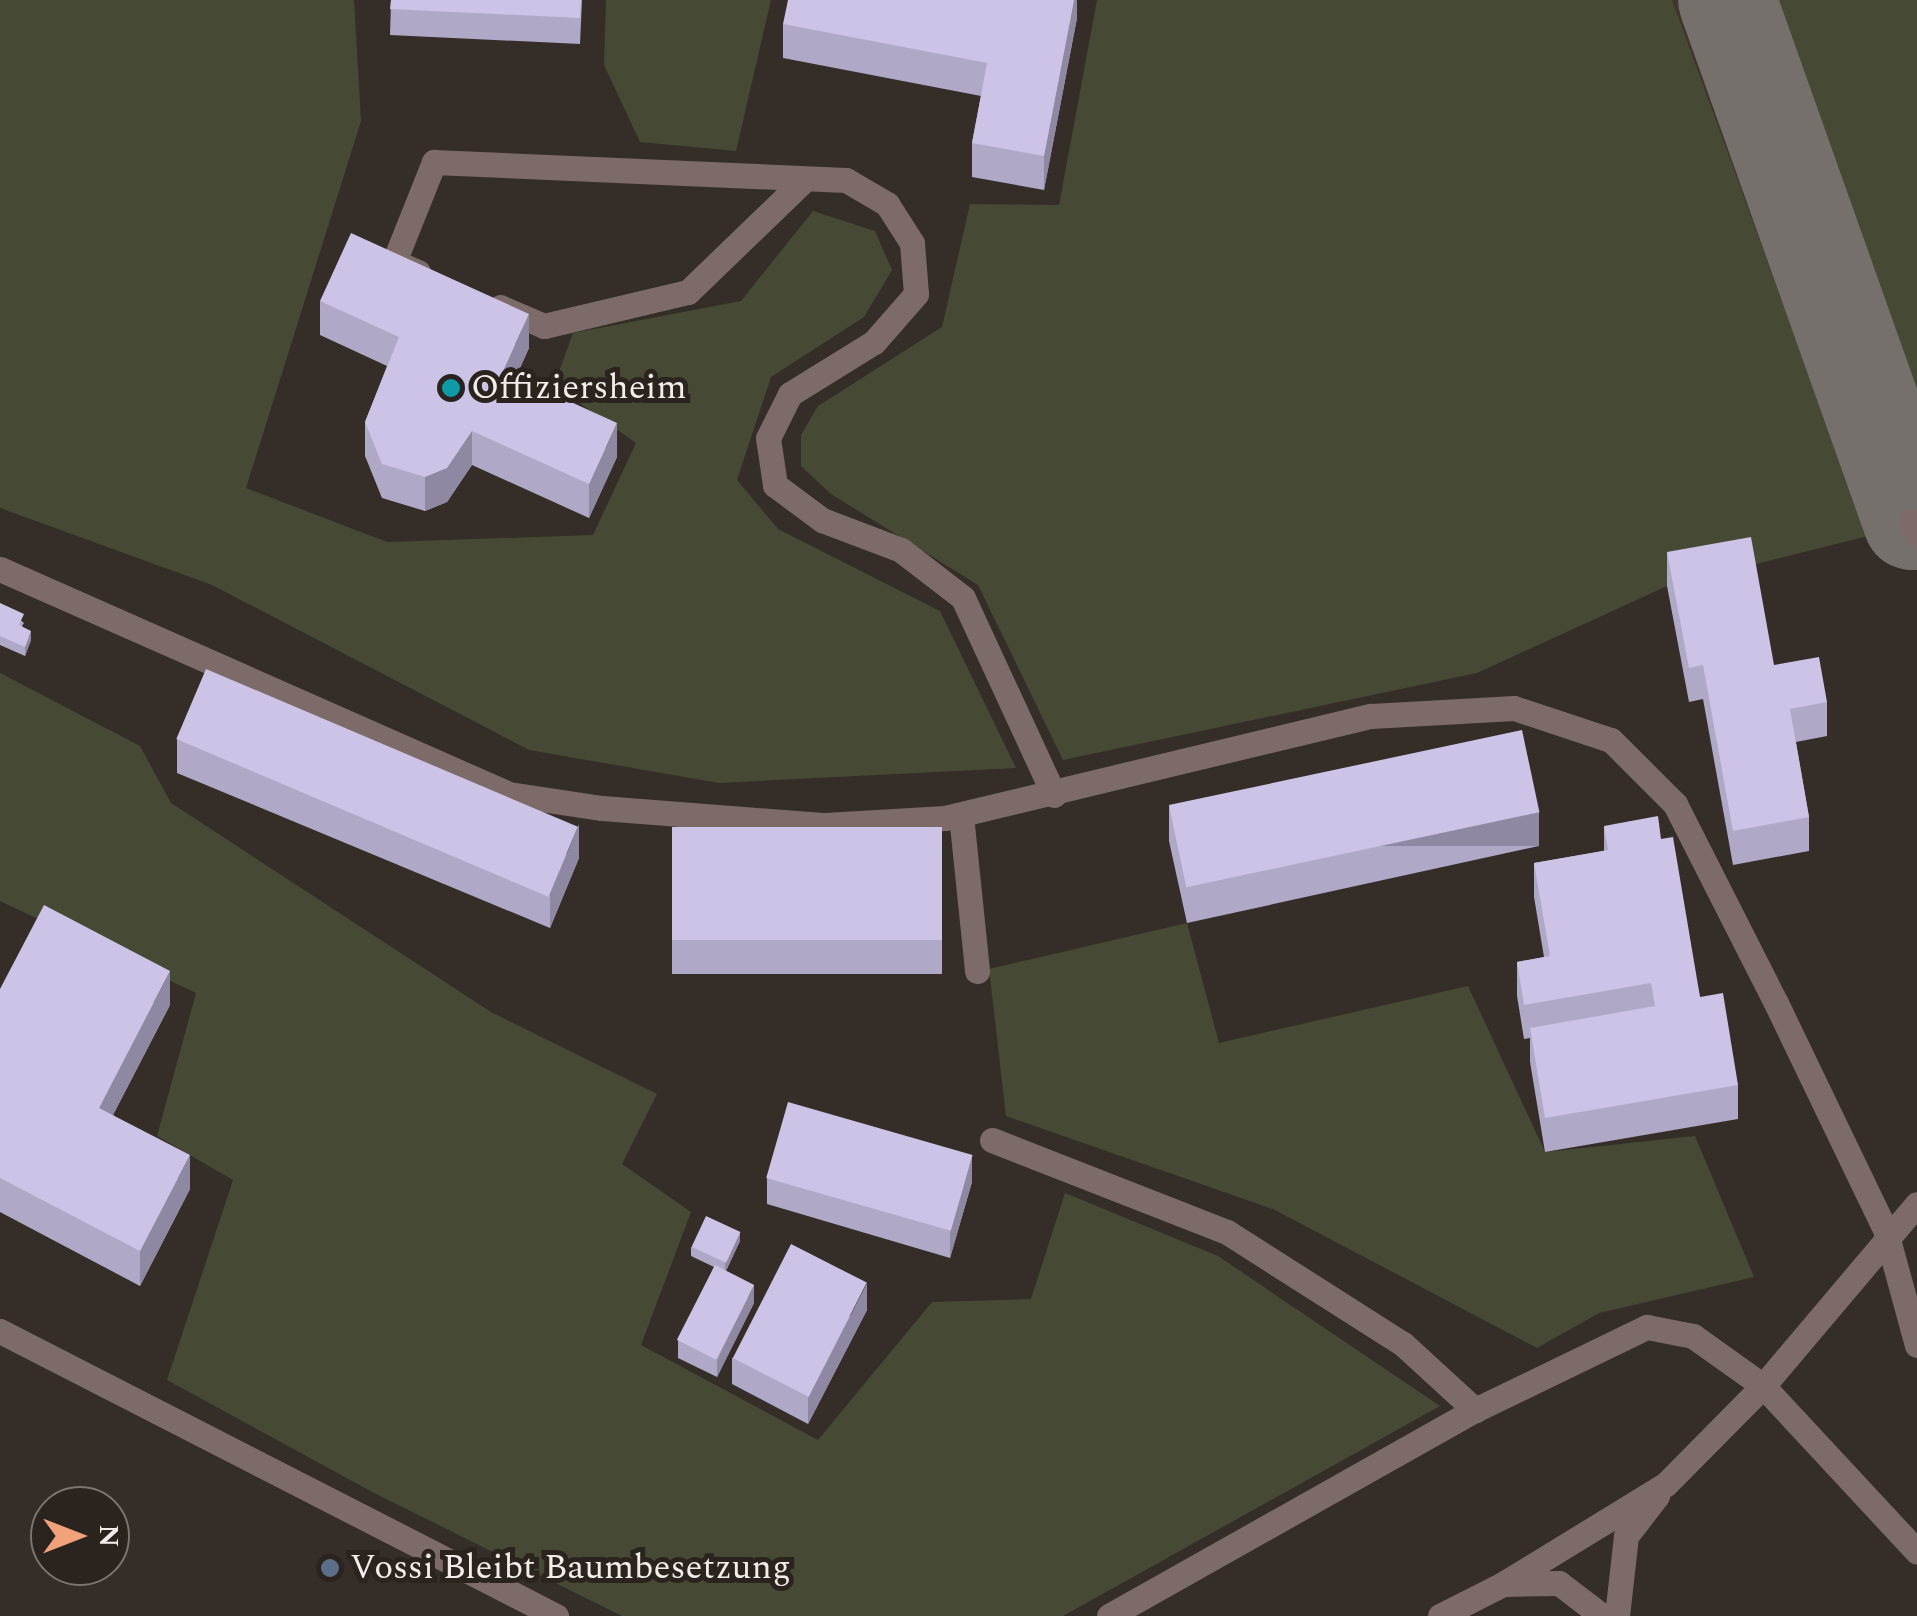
<!DOCTYPE html>
<style>
body{margin:0}
#map{position:relative;width:1917px;height:1616px;overflow:hidden;background:#342d28;font-family:Spectral,serif}
div>[style]{position:absolute}
[style*='--x']{left:calc(var(--x)*1px);top:calc(var(--y)*1px);width:calc(var(--w)*1px);rotate:calc(var(--a)*1deg)}
.built>*{inset:0;background:#42352c}
.green>*{inset:0;background:#464a35}
.taxiway>*{height:98px;margin:-49px;padding:0 49px;transform-origin:49px;border-radius:49px;background:#76706c}
.minor>*{height:25px;margin:-12.5px;padding:0 12.5px;transform-origin:12.5px;border-radius:12.5px;background:#7c6b68}
.wall>*{inset:0;background:#afa8c7;transform-origin:0 0}
.shaded-wall>*{inset:0;background:#8f88a2;transform-origin:0 0}
.building>*{inset:0;background:#ccc3e7;transform-origin:0 0}
.dots>*{width:28px;height:28px;translate:-50% -50%;box-sizing:border-box;border:5px solid #2a231e;border-radius:50%}
span{translate:-50% -50%;white-space:nowrap;text-align:center;line-height:1.15;-webkit-text-stroke:10px #2a231e;paint-order:stroke}
.poi-label{font-size:35px;color:#f2edea}
.left{translate:0 -50%;text-align:left}
.north{position:absolute;left:30px;top:1486px;width:100px;height:100px;box-sizing:border-box;background:#2a231e;border:2px solid #7a7470;border-radius:50%;rotate:90deg;font-size:28px;font-weight:700;line-height:40px;text-align:center;color:#f2edea}
.north::after{content:'';display:block;margin:auto;width:35px;height:45px;background:#f1a27b;clip-path:polygon(50% 0,100% 100%,50% 72%,0 100%)}
</style>
<div id="map">
<div class="built">
<i style="clip-path:polygon(1672px 0,1917px 0,1917px 519px,1868px 536px)"></i>
</div>
<div class="green">
<i style="clip-path:polygon(0 0,354px 0,361px 121px,246px 488px,387px 542px,593px 535px,636px 443px,554px 385px,573px 333px,741px 301px,813px 211px,875px 231px,892px 270px,864px 317px,771px 377px,737px 480px,778px 529px,940px 611px,1016px 768px,719px 783px,529px 750px,212px 585px,0 508px)"></i>
<i style="clip-path:polygon(606px 0,771px 0,736px 151px,640px 142px,604px 65px)"></i>
<i style="clip-path:polygon(1097px 0,1672px 0,1868px 536px,1667px 586px,1477px 673px,1063px 760px,978px 585px,831px 494px,801px 466px,801px 435px,818px 406px,942px 327px,970px 204px,1059px 205px)"></i>
<i style="clip-path:polygon(1766px 0,1917px 0,1917px 418px)"></i>
<i style="clip-path:polygon(0 673px,140px 746px,171px 803px,491px 1012px,657px 1094px,622px 1164px,691px 1212px,641px 1345px,818px 1440px,932px 1302px,1031px 1299px,1065px 1193px,1218px 1256px,1440px 1406px,1063px 1616px,622px 1616px,374px 1493px,167px 1380px,233px 1180px,157px 1136px,196px 993px,0 901px)"></i>
<i style="clip-path:polygon(1187px 923px,1219px 1043px,1468px 986px,1545px 1152px,1695px 1136px,1754px 1277px,1599px 1313px,1537px 1348px,1273px 1209px,1006px 1116px,989px 969px)"></i>
</div>
<div class="taxiway">
<i style="--x:1727;--y:0;--w:553;--a:70.45"></i>
</div>
<div class="minor">
<i style="--x:418;--y:272;--w:26;--a:-157"></i>
<i style="--x:394;--y:262;--w:108;--a:-68.2"></i>
<i style="--x:434;--y:162;--w:412;--a:2.5"></i>
<i style="--x:846;--y:180;--w:48;--a:30.3"></i>
<i style="--x:887;--y:204;--w:46;--a:57.3"></i>
<i style="--x:912;--y:243;--w:51;--a:85.5"></i>
<i style="--x:916;--y:294;--w:64;--a:131.2"></i>
<i style="--x:874;--y:342;--w:99;--a:148.2"></i>
<i style="--x:790;--y:394;--w:49;--a:116.6"></i>
<i style="--x:768;--y:438;--w:48;--a:81.5"></i>
<i style="--x:775;--y:485;--w:59;--a:36.7"></i>
<i style="--x:822;--y:520;--w:85;--a:20.8"></i>
<i style="--x:901;--y:550;--w:78;--a:37.7"></i>
<i style="--x:963;--y:598;--w:217;--a:65.2"></i>
<i style="--x:500;--y:307;--w:48;--a:23.4"></i>
<i style="--x:544;--y:326;--w:148;--a:-13.3"></i>
<i style="--x:688;--y:292;--w:157;--a:-44"></i>
<i style="--x:1912;--y:521;--w:15;--a:70"></i>
<i style="--x:0;--y:569;--w:557;--a:23.85"></i>
<i style="--x:509;--y:794;--w:94;--a:8.6"></i>
<i style="--x:602;--y:808;--w:224;--a:4.4"></i>
<i style="--x:825;--y:825;--w:120;--a:-3.3"></i>
<i style="--x:945;--y:818;--w:438;--a:-13.5"></i>
<i style="--x:1371;--y:716;--w:143;--a:-3.2"></i>
<i style="--x:1514;--y:708;--w:102;--a:18.3"></i>
<i style="--x:1611;--y:740;--w:91;--a:45"></i>
<i style="--x:1675;--y:804;--w:223;--a:63.1"></i>
<i style="--x:1776;--y:1003;--w:254;--a:64.3"></i>
<i style="--x:1886;--y:1232;--w:117;--a:74.7"></i>
<i style="--x:961;--y:815;--w:157;--a:84.1"></i>
<i style="--x:992;--y:1140;--w:252;--a:21.4"></i>
<i style="--x:1227;--y:1232;--w:209;--a:32.5"></i>
<i style="--x:1403;--y:1344;--w:98;--a:42.5"></i>
<i style="--x:0;--y:1331;--w:625;--a:27.14"></i>
<i style="--x:1109;--y:1616;--w:420;--a:-29.4"></i>
<i style="--x:1475;--y:1410;--w:191;--a:-25.8"></i>
<i style="--x:1647;--y:1327;--w:47;--a:11.1"></i>
<i style="--x:1693;--y:1336;--w:86;--a:35.5"></i>
<i style="--x:1763;--y:1386;--w:226;--a:47.1"></i>
<i style="--x:1440;--y:1616;--w:71;--a:-26.9"></i>
<i style="--x:1602;--y:1616;--w:54;--a:-142.5"></i>
<i style="--x:1559;--y:1583;--w:56;--a:179"></i>
<i style="--x:1503;--y:1584;--w:191;--a:-31.5"></i>
<i style="--x:1666;--y:1484;--w:138;--a:-45.3"></i>
<i style="--x:1763;--y:1386;--w:238;--a:-49.8"></i>
<i style="--x:1617;--y:1616;--w:81;--a:-83.6"></i>
<i style="--x:1626;--y:1536;--w:51;--a:-52.2"></i>
</div>
<div class="wall">
<i style="clip-path:polygon(391px 0,582px 0,580px 44px,390px 35px)"></i>
<i style="clip-path:polygon(1077px 0,1077px 18px,1044px 190px,972px 177px,972px 143px,981px 96px,783px 58px,783px 24px)"></i>
<i style="clip-path:polygon(320px 301px,529px 348px,516px 377px,617px 457px,589px 518px,472px 465px,447px 502px,425px 511px,382px 498px,365px 456px,365px 422px,387px 366px,320px 335px)"></i>
<i style="clip-path:polygon(1667px 552px,1774px 665px,1827px 702px,1827px 736px,1796px 742px,1809px 817px,1809px 851px,1733px 865px,1703px 699px,1689px 702px,1667px 586px)"></i>
<i style="clip-path:polygon(0 603px,24px 623px,22px 626px,31px 640px,25px 656px,0 645px)"></i>
<i style="clip-path:polygon(177px 739px,579px 858px,550px 928px,177px 773px)"></i>
<i style="clip-path:polygon(1169px 807px,1539px 846px,1187px 923px,1169px 841px)"></i>
<i style="clip-path:polygon(1604px 826px,1661px 839px,1700px 997px,1738px 1085px,1738px 1119px,1545px 1152px,1530px 1062px,1530px 1038px,1524px 1039px,1517px 996px,1517px 962px,1544px 957px,1534px 897px,1534px 863px,1604px 851px)"></i>
<i style="left:672px;top:827px;width:270px;height:147px"></i>
<i style="clip-path:polygon(0 989px,170px 1005px,113px 1115px,190px 1189px,140px 1286px,0 1212px)"></i>
<i style="clip-path:polygon(767px 1178px,972px 1182px,950px 1258px,767px 1204px)"></i>
<i style="clip-path:polygon(740px 1241px,726px 1271px,754px 1303px,717px 1377px,678px 1358px,678px 1340px,714px 1267px,691px 1256px,691px 1247px)"></i>
<i style="clip-path:polygon(867px 1310px,808px 1424px,732px 1384px,732px 1358px)"></i>
</div>
<div class="shaded-wall">
<i style="clip-path:polygon(1074px 0,1077px 0,1077px 18px,1044px 190px,1044px 156px)"></i>
<i style="clip-path:polygon(529px 314px,529px 348px,503px 405px,503px 371px)"></i>
<i style="clip-path:polygon(617px 423px,617px 457px,589px 518px,589px 484px)"></i>
<i style="clip-path:polygon(472px 431px,472px 465px,447px 502px,425px 511px,425px 477px)"></i>
<i style="clip-path:polygon(31px 631px,31px 640px,25px 656px,25px 647px)"></i>
<i style="left:1539px;top:812px;width:34px;height:360px;rotate:90deg"></i>
<i style="clip-path:polygon(579px 824px,579px 858px,550px 928px,550px 894px)"></i>
<i style="clip-path:polygon(170px 971px,170px 1005px,99px 1142px,99px 1108px)"></i>
<i style="clip-path:polygon(190px 1155px,190px 1189px,140px 1286px,140px 1251px)"></i>
<i style="clip-path:polygon(972px 1156px,972px 1182px,950px 1258px,950px 1232px)"></i>
<i style="clip-path:polygon(740px 1232px,740px 1241px,725px 1272px,725px 1263px)"></i>
<i style="clip-path:polygon(867px 1283px,867px 1310px,808px 1424px,808px 1398px)"></i>
<i style="clip-path:polygon(754px 1285px,754px 1303px,717px 1377px,717px 1360px)"></i>
</div>
<div class="building">
<i style="clip-path:polygon(391px 0,581px 0,580px 18px,390px 9px)"></i>
<i style="clip-path:polygon(788px 0,1074px 0,1044px 156px,972px 143px,987px 63px,783px 24px)"></i>
<i style="clip-path:polygon(351px 233px,529px 314px,503px 371px,617px 423px,589px 484px,472px 431px,447px 468px,425px 477px,382px 464px,365px 422px,399px 337px,320px 301px)"></i>
<i style="clip-path:polygon(1751px 537px,1774px 665px,1819px 657px,1827px 702px,1790px 709px,1809px 817px,1733px 831px,1703px 665px,1689px 668px,1667px 552px)"></i>
<i style="clip-path:polygon(0 603px,24px 614px,19px 625px,31px 631px,25px 647px,0 636px)"></i>
<i style="left:206px;top:669px;width:404px;height:76px;rotate:23deg"></i>
<i style="left:1522px;top:730px;width:84px;height:361px;rotate:78deg"></i>
<i style="clip-path:polygon(1658px 816px,1661px 839px,1673px 837px,1700px 997px,1723px 993px,1738px 1085px,1545px 1118px,1530px 1028px,1655px 1006px,1651px 983px,1524px 1005px,1517px 962px,1550px 956px,1534px 863px,1608px 850px,1604px 826px)"></i>
<i style="left:672px;top:827px;width:270px;height:113px"></i>
<i style="clip-path:polygon(44px 905px,170px 971px,99px 1108px,190px 1155px,140px 1251px,0 1178px,0 989px)"></i>
<i style="left:788px;top:1102px;width:192px;height:79px;rotate:16deg"></i>
<i style="left:706px;top:1216px;width:38px;height:34px;rotate:25deg"></i>
<i style="left:791px;top:1244px;width:85px;height:128px;rotate:27deg"></i>
<i style="left:715px;top:1265px;width:44px;height:84px;rotate:27deg"></i>
</div>
<div class="dots">
<i style="left:451px;top:388px;background:#0f9aa8"></i>
<i style="left:330px;top:1568px;background:#5c6f8a"></i>
</div>
<div class="poi-label">
<span class="left" style="left:471px;top:388px">Offiziersheim</span>
<span class="left" style="left:350px;top:1568px">Vossi Bleibt Baumbesetzung</span>
</div>
<div class="north">N</div>
</div>
